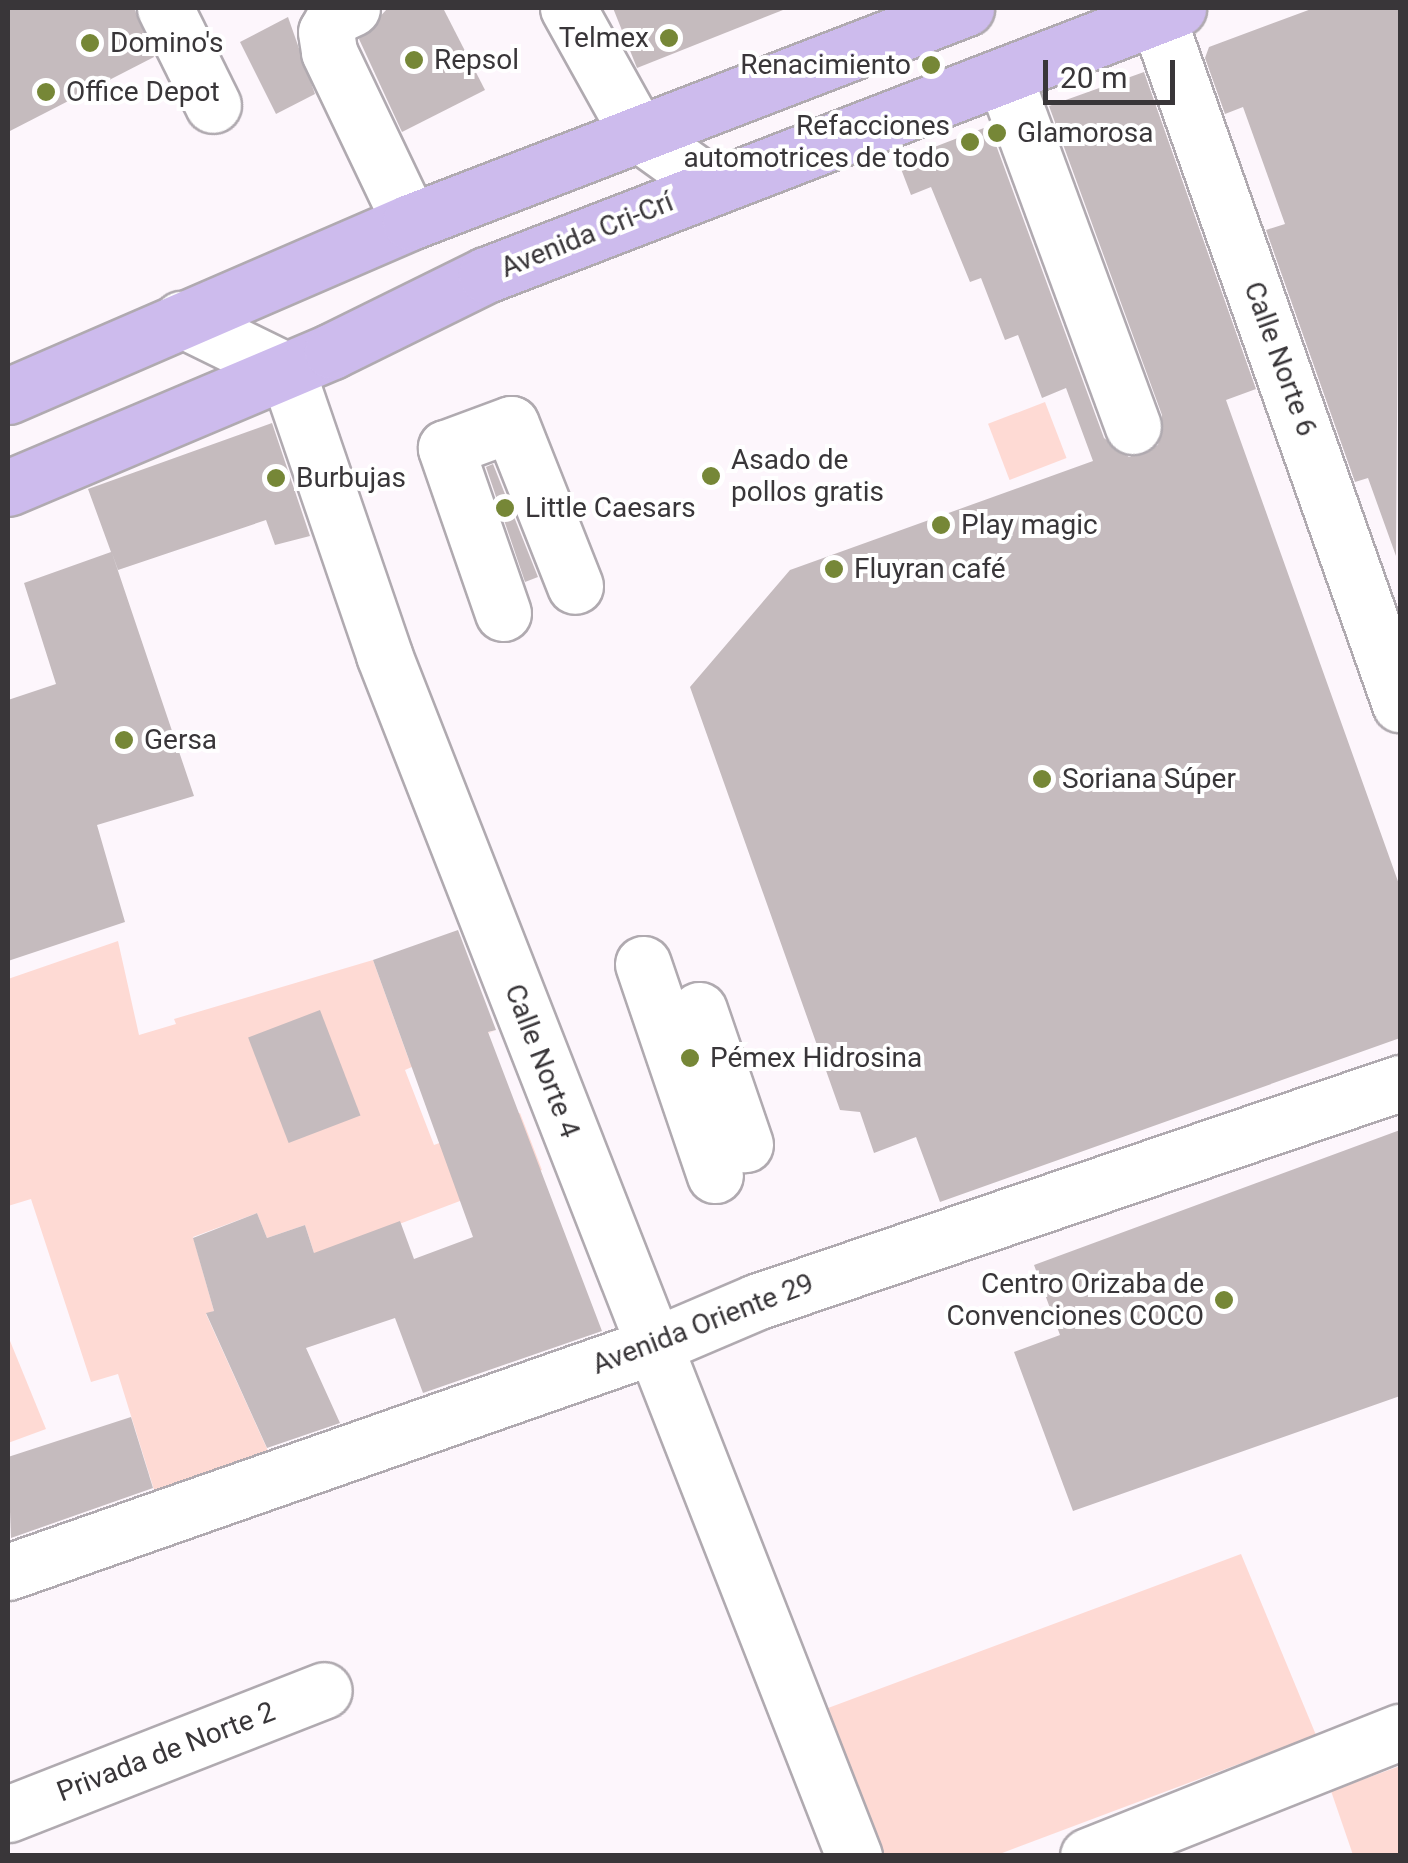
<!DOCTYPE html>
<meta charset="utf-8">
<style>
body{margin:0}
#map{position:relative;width:1408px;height:1863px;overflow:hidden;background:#fdf6fc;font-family:Roboto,sans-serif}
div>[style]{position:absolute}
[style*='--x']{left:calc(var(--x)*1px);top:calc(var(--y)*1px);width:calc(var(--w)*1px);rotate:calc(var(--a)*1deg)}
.green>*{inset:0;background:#fedad4;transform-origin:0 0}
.building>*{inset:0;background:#c5bbbe;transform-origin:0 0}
.roads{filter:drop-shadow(2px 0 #b0aab0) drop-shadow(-2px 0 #b0aab0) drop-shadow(0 2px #b0aab0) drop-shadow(0 -2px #b0aab0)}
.minor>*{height:55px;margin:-27.5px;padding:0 27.5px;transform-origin:27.5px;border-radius:27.5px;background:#fff}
.major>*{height:55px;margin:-27.5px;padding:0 27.5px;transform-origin:27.5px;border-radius:27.5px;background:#cdbbed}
.dots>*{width:28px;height:28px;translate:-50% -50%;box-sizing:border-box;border:5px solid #fff;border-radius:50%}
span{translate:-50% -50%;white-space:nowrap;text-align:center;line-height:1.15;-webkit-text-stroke:8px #fff;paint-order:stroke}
.poi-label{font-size:28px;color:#393639}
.right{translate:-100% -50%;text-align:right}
.left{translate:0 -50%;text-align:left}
.street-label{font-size:28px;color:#393639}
.frame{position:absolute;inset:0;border:10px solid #393639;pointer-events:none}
.scale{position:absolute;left:1043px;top:60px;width:132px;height:45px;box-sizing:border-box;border:5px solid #393639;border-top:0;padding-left:12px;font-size:30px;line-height:35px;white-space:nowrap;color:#393639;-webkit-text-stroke:8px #fff;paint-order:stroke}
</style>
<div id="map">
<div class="green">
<i style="left:1045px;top:402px;width:60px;height:61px;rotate:69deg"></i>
<i style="clip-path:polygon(118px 941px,139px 1035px,176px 1024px,174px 1019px,373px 960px,409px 1060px,496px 1030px,405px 1070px,434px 1145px,520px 1113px,542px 1170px,315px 1256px,305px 1225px,267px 1238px,257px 1213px,193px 1237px,214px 1311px,206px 1314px,269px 1453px,155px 1493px,118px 1374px,91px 1382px,31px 1199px,8px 1206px,8px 979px)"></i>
<i style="clip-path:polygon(8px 1336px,46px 1429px,8px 1443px)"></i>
<i style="clip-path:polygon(1241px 1554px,1316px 1735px,997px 1855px,873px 1856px,820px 1711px)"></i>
<i style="clip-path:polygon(1400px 1766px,1400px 1855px,1353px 1855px,1331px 1791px)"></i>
</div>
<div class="building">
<i style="clip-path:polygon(8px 8px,134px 8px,154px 57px,8px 132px)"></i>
<i style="clip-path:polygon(388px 8px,443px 8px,485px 90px,402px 132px,359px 39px)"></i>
<i style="clip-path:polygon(613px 8px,783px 8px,783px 10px,637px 68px)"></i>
<i style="clip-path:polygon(1314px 8px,1400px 8px,1396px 556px,1368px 478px,1355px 482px,1266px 230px,1285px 224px,1243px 107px,1225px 114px,1205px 58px,1209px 47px)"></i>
<i style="clip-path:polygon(288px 17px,315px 94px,276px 114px,240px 42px)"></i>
<i style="clip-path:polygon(1144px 72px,1256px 389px,1226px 400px,1400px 887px,1400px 1038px,940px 1202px,916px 1137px,874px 1153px,860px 1112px,840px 1110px,690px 687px,790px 570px,1093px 461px,1066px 388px,1042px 398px,1018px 335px,1005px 340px,981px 278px,970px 282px,931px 187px,911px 195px,898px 161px,989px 126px,1104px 438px,1129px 457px,1158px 445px,1162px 415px,1049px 106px)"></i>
<i style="clip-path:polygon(272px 423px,310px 536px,275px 545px,266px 520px,118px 570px,112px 553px,194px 796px,97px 825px,125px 922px,8px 961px,8px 700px,56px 684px,24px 583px,111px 552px,88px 489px)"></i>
<i style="clip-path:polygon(493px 464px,538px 577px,525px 582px,486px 467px)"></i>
<i style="clip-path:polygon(458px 930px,496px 1030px,488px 1032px,602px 1331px,423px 1393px,395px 1318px,306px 1348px,340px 1423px,267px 1448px,206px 1313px,214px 1311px,193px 1238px,257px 1213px,267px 1238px,305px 1225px,314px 1253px,400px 1221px,414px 1259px,473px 1237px,373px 960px)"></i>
<i style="left:320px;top:1010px;width:113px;height:77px;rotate:69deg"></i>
<i style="clip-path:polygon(1400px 1130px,1400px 1396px,1073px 1511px,1014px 1352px,1060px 1335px,1034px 1265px)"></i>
<i style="clip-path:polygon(131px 1417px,153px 1488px,11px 1538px,8px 1457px)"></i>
</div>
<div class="roads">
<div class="minor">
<i style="--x:165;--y:8;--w:108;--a:63.7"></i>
<i style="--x:352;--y:8;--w:19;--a:155"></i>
<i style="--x:335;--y:16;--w:18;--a:119"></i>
<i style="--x:326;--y:32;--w:20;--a:81"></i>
<i style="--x:329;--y:52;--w:188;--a:64.5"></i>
<i style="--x:568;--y:8;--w:142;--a:60.9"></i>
<i style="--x:637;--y:132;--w:92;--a:35.8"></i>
<i style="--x:1157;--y:16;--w:730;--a:70.55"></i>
<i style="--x:1004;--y:76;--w:373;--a:69.8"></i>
<i style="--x:181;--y:319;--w:118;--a:26.1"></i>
<i style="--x:287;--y:371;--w:300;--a:71.1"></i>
<i style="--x:384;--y:655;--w:1290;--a:68.63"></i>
<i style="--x:503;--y:613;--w:175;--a:-109.1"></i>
<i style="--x:446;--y:448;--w:69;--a:-20.3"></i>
<i style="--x:511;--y:424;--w:174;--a:68.4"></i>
<i style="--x:643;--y:964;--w:223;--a:71.2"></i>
<i style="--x:699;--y:1010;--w:142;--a:71.1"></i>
<i style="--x:8;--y:1572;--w:683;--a:-19.31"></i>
<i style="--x:653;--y:1346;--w:112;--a:-23.1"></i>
<i style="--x:756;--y:1302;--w:680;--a:-18.78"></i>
<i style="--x:8;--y:1814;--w:339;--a:-21.4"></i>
<i style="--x:1088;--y:1856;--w:336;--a:-21.7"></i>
</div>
<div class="major">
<i style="--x:8;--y:396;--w:438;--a:-23.4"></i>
<i style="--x:410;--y:222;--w:596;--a:-21.05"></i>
<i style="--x:8;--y:488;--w:352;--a:-22.9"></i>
<i style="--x:332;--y:351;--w:172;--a:-26.3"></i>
<i style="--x:486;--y:275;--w:742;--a:-21.1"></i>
</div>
</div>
<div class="dots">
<i style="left:669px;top:38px;background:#768737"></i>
<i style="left:90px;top:43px;background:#768737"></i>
<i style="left:414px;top:60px;background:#768737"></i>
<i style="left:931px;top:65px;background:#768737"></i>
<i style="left:46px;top:92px;background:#768737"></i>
<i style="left:997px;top:133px;background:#768737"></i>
<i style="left:970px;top:142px;background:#768737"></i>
<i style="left:711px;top:476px;background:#768737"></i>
<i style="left:276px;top:478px;background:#768737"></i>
<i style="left:505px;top:508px;background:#768737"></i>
<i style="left:941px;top:525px;background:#768737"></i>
<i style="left:834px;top:569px;background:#768737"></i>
<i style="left:124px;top:740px;background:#768737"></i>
<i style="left:1042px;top:779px;background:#768737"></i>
<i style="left:690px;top:1058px;background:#768737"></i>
<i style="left:1224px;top:1300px;background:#768737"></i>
</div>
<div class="poi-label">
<span class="right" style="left:649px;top:38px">Telmex</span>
<span class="left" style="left:110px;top:43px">Domino's</span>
<span class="left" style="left:434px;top:60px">Repsol</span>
<span class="right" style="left:911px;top:65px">Renacimiento</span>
<span class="left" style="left:66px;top:92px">Office Depot</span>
<span class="right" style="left:950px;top:142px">Refacciones<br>automotrices de todo</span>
<span class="left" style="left:1017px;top:133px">Glamorosa</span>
<span class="left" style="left:731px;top:476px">Asado de<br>pollos gratis</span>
<span class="left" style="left:296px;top:478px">Burbujas</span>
<span class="left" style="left:525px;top:508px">Little Caesars</span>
<span class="left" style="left:961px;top:525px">Play magic</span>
<span class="left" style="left:854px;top:569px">Fluyran café</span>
<span class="left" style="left:144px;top:740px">Gersa</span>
<span class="left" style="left:1062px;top:779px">Soriana Súper</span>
<span class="left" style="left:710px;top:1058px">Pémex Hidrosina</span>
<span class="right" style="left:1204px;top:1300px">Centro Orizaba de<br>Convenciones COCO</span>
</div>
<div class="street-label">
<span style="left:587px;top:235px;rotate:-22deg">Avenida Cri-Crí</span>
<span style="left:1280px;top:359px;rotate:70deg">Calle Norte 6</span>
<span style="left:542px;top:1061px;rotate:69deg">Calle Norte 4</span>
<span style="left:703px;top:1324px;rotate:-21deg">Avenida Oriente 29</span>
<span style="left:166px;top:1752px;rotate:-21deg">Privada de Norte 2</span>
</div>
<div class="frame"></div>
<div class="scale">20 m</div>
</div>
